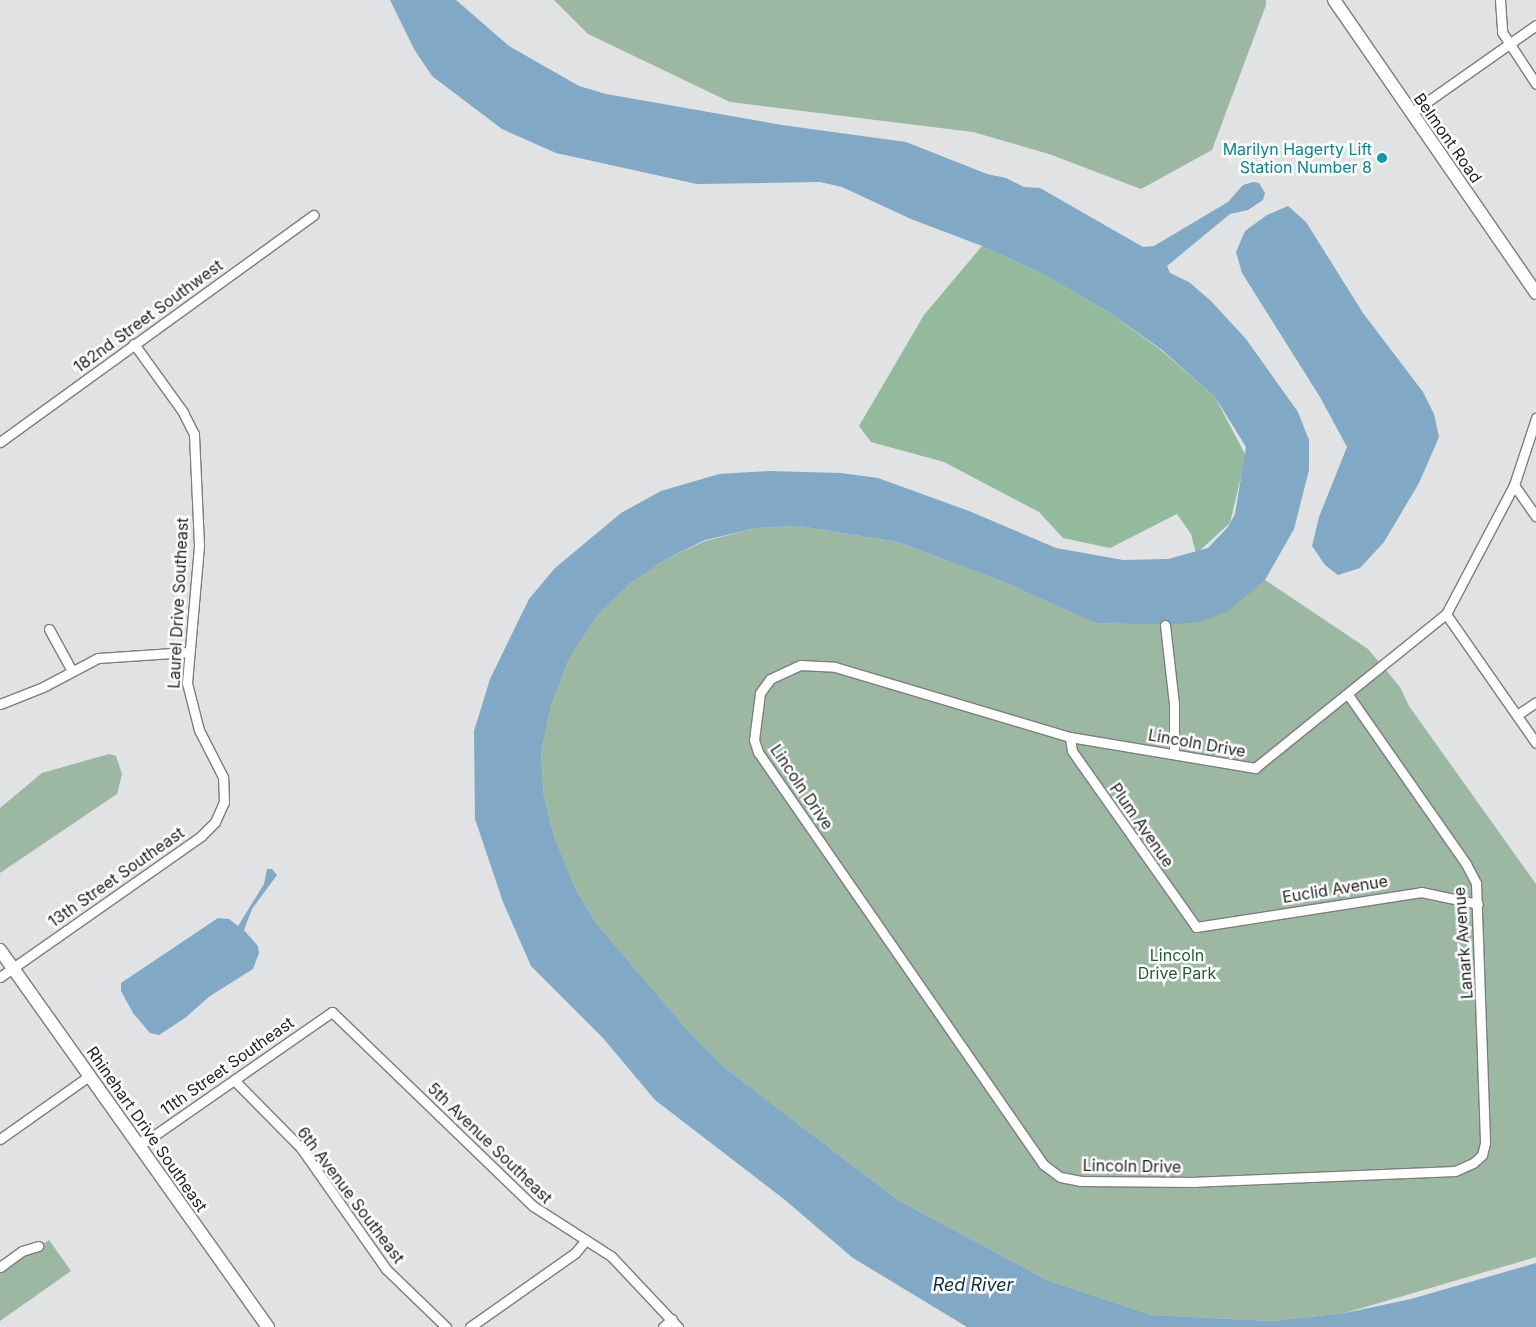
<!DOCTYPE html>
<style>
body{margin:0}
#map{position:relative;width:1536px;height:1327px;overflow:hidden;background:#e1e2e4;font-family:Inter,sans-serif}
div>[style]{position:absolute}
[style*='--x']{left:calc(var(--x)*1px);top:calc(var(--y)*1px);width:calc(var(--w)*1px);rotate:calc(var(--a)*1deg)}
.green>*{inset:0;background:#9cb7a2}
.forest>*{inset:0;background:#93ba9c}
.water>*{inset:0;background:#81a8c4}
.roads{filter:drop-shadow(1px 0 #7d7d7f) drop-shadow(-1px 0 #7d7d7f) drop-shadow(0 1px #7d7d7f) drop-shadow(0 -1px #7d7d7f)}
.street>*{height:9px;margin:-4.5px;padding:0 4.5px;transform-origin:4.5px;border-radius:4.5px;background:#fff}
.secondary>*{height:12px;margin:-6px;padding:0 6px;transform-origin:6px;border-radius:6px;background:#fff}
.dots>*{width:14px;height:14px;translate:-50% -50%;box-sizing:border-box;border:2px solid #fff;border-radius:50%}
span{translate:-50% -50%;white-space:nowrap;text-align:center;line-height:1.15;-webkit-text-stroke:5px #fff;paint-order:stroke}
.street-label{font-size:16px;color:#1e1e1f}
.culture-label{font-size:16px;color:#0d838f}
.right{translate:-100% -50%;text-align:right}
.park-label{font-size:16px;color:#205b34}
.water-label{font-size:18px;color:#0e2e43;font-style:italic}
</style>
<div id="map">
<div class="green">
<i style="clip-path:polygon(554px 0,1266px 0,1266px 5px,1212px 150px,1141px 189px,1049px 154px,973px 132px,730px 102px,588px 34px)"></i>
<i style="clip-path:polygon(799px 526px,898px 542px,1006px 583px,1097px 623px,1165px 625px,1265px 580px,1368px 649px,1400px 687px,1409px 706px,1536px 884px,1536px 1257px,1345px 1313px,1273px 1321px,1152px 1315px,1047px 1280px,898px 1200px,725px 1068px,689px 1032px,597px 924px,577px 892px,554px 836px,544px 797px,541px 753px,551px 706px,569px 659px,597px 616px,631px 583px,668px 558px,705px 541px,757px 528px)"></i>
<i style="clip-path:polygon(109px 754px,116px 756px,122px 774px,117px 794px,0 873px,0 808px,42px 773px)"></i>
<i style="clip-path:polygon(49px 1240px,71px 1271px,0 1321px,0 1273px)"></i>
</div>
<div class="forest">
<i style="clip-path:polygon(982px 246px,1043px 274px,1107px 311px,1162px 351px,1215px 397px,1246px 456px,1230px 523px,1196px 554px,1191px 534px,1177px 514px,1110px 548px,1063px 538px,1039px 512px,944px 462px,871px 442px,859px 426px,924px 315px)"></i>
</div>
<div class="water">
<i style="clip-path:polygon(390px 0,456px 0,509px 46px,579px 86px,606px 94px,782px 125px,906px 142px,987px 174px,1006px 178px,1024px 187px,1040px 188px,1143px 247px,1154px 246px,1228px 202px,1243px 185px,1253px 182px,1259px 183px,1265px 193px,1263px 200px,1248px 210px,1230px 214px,1167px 266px,1170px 273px,1189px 282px,1211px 301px,1246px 339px,1298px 412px,1309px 440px,1309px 470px,1294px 529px,1265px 580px,1227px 612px,1199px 622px,1165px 625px,1096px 623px,1006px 583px,898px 542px,799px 526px,757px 528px,705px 540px,668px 558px,631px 583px,597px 616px,569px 659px,551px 706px,541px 753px,544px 797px,554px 836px,577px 892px,597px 924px,689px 1032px,725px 1068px,898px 1200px,1047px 1280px,1152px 1315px,1273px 1321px,1345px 1313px,1411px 1299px,1536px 1263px,1536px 1327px,967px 1327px,853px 1258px,785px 1200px,655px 1100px,603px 1038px,531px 966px,503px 902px,475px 819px,474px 731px,490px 679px,529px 599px,555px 568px,621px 513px,661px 491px,719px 474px,769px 471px,841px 473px,878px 478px,969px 511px,1056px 548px,1123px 560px,1168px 559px,1208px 548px,1228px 527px,1235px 514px,1246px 447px,1215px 397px,1162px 350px,1107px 311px,1043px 274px,982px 246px,911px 219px,842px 187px,820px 182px,697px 184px,556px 153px,502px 129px,432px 76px,414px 49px)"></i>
<i style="clip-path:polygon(1288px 206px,1306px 222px,1363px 313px,1423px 392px,1434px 414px,1439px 437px,1419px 483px,1384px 542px,1360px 568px,1338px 575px,1325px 565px,1312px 546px,1319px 517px,1347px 447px,1320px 397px,1242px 273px,1236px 252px,1245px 231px,1267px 215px)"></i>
<i style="clip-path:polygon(267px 869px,272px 869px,277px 875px,252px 909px,244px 930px,258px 946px,259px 953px,253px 969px,210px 996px,185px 1018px,159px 1035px,150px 1033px,133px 1013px,121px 991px,121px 983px,218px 918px,229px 919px,238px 926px,264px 884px)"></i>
</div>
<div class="roads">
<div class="street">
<i style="--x:1500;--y:0;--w:32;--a:86"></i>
<i style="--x:1502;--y:32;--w:62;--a:56.8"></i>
<i style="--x:1411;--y:113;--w:153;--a:-35.1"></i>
<i style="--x:0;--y:442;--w:387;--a:-35.9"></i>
<i style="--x:1514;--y:485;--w:38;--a:55"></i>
<i style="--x:1446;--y:614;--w:157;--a:55.1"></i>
<i style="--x:1165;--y:625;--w:80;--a:83.5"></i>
<i style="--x:1174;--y:704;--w:50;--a:90"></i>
<i style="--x:49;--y:629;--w:48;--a:61.3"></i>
<i style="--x:1349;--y:696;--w:205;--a:55.1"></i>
<i style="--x:1466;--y:864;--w:21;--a:62"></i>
<i style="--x:1476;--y:883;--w:260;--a:88"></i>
<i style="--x:1485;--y:1143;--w:12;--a:104"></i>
<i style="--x:1482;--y:1155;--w:12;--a:138"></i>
<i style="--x:1473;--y:1163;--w:20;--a:156"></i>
<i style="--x:1455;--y:1171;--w:259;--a:177.6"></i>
<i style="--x:1196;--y:1182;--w:115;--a:-179.5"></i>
<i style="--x:1081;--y:1181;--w:21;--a:-169"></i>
<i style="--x:1060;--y:1177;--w:21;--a:-143"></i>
<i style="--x:1043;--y:1164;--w:501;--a:-124.67"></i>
<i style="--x:758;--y:752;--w:13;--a:-108"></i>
<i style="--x:754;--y:740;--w:47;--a:-82.7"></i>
<i style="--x:760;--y:693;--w:17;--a:-54"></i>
<i style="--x:770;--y:679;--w:33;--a:-25"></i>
<i style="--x:800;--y:665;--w:35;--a:3"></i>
<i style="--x:835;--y:667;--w:245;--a:16.6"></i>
<i style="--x:1070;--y:737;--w:188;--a:9.5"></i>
<i style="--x:1255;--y:768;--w:245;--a:-38.9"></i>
<i style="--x:1446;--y:614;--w:146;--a:-62.2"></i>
<i style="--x:1514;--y:485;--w:71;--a:-71.8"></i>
<i style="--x:0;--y:704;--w:46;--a:-21.6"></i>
<i style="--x:43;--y:687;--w:62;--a:-27.8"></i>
<i style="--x:98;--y:658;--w:90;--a:-3.8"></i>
<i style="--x:1517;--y:715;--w:23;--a:-34"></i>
<i style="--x:1070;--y:737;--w:14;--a:82"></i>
<i style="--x:1072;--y:751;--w:215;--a:54.8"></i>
<i style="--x:1196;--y:927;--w:228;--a:-8.8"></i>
<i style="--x:1421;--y:892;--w:58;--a:11.9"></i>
<i style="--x:0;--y:977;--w:246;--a:-35"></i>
<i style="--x:201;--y:836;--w:20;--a:-45"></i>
<i style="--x:215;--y:822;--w:22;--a:-66"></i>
<i style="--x:224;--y:802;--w:25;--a:-92"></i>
<i style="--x:223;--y:777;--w:53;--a:-117.1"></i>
<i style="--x:199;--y:730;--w:49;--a:-104.3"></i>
<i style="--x:187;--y:683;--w:139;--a:-85"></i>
<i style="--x:199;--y:545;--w:111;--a:-92.6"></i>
<i style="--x:194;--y:434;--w:25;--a:-117"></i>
<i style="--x:183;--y:412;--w:84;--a:-125.8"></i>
<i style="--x:234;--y:1080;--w:95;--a:45.4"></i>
<i style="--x:301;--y:1148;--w:148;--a:54.9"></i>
<i style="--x:386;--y:1269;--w:83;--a:44"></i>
<i style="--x:0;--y:1139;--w:109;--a:-35.3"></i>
<i style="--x:139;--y:1146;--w:235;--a:-34.8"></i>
<i style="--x:332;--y:1012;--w:279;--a:44"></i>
<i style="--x:533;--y:1206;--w:93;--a:32.7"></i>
<i style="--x:611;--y:1256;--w:98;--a:46.7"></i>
<i style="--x:0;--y:1267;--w:27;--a:-36"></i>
<i style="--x:22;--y:1251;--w:17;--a:-17"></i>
<i style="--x:470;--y:1327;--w:128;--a:-35.2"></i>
<i style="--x:575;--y:1253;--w:17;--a:-50"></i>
<i style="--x:663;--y:1327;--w:12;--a:-42"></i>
</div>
<div class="secondary">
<i style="--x:1334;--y:0;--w:356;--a:55.4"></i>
<i style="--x:0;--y:950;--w:463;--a:54.6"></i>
</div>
</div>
<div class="dots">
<i style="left:1382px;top:158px;background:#0f9aa8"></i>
</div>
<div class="street-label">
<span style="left:1448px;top:138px;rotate:55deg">Belmont Road</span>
<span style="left:148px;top:316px;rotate:-36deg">182nd Street Southwest</span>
<span style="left:178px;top:603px;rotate:-87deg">Laurel Drive Southeast</span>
<span style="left:1197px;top:743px;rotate:10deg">Lincoln Drive</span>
<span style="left:802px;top:787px;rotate:56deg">Lincoln Drive</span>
<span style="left:1142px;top:825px;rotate:55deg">Plum Avenue</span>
<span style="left:116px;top:877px;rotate:-35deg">13th Street Southeast</span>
<span style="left:1335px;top:889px;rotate:-9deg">Euclid Avenue</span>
<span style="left:1463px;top:943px;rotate:-94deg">Lanark Avenue</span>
<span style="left:227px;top:1066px;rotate:-35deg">11th Street Southeast</span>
<span style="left:147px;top:1129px;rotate:55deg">Rhinehart Drive Southeast</span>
<span style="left:490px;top:1143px;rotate:44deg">5th Avenue Southeast</span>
<span style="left:1132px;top:1166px;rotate:1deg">Lincoln Drive</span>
<span style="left:351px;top:1195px;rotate:53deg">6th Avenue Southeast</span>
</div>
<div class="culture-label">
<span class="right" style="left:1372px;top:158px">Marilyn Hagerty Lift<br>Station Number 8</span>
</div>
<div class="park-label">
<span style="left:1177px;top:964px">Lincoln<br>Drive Park</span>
</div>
<div class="water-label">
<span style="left:973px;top:1285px">Red River</span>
</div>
</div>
